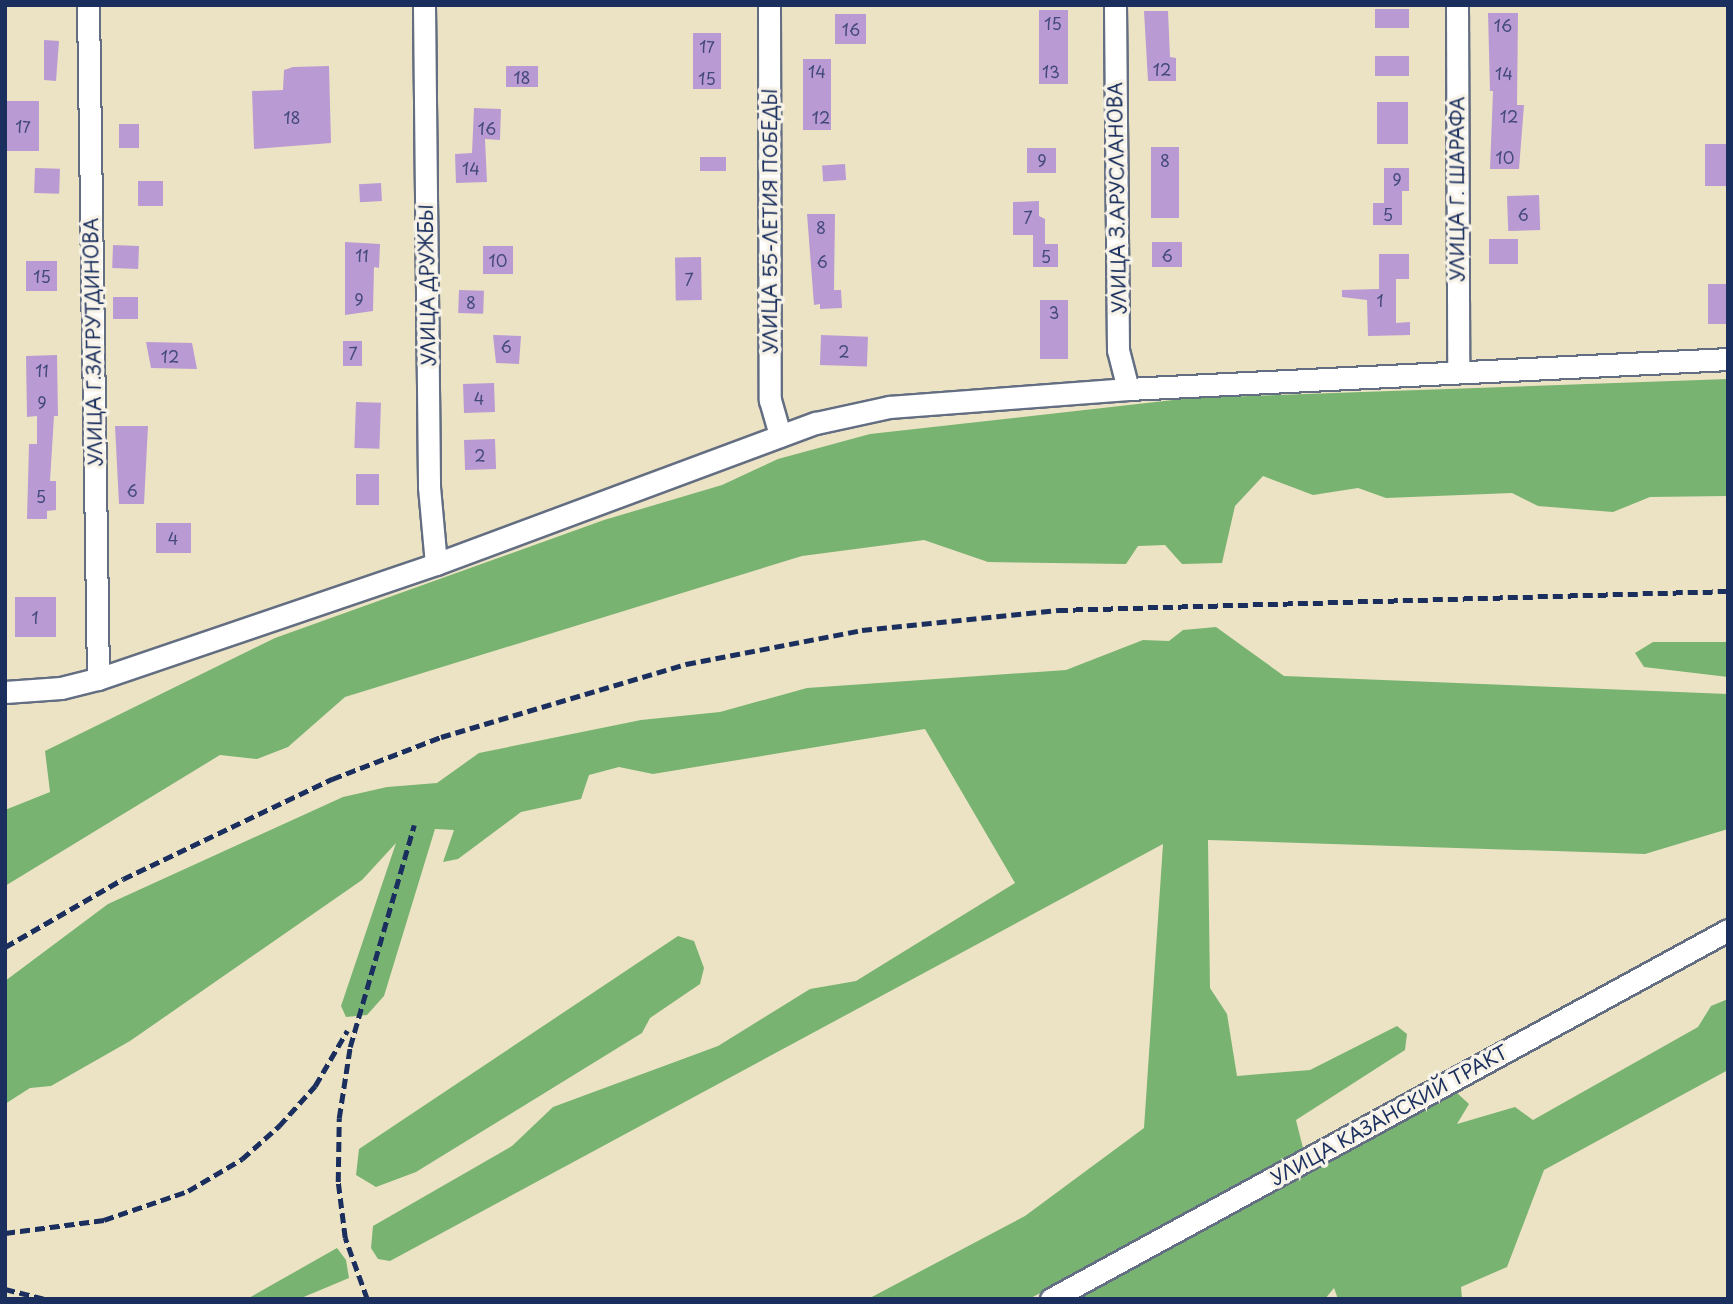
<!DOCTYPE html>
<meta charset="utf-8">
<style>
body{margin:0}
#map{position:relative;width:1733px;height:1304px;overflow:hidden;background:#ece3c4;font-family:"Playpen Sans",sans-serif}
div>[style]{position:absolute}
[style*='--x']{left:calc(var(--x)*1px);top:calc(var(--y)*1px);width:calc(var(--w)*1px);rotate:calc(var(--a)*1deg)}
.forest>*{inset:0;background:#79b372}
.building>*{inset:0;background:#ba9ad3;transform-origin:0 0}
.roads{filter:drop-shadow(2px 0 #646e82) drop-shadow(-2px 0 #646e82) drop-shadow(0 2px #646e82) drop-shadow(0 -2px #646e82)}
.minor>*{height:21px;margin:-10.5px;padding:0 10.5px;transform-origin:10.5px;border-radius:10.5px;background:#fff}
.rail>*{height:4.5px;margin-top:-2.25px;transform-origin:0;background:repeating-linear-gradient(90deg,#1b2f5e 0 10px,transparent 0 15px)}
span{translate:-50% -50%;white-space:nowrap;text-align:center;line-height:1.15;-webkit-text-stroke:7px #f7f3e8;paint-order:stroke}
.number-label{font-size:16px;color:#434a7b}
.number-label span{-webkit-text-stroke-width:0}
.street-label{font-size:19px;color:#1b2f5e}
.frame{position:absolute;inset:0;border:7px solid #1b2f5e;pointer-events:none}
</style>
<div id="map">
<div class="forest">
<i style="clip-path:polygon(1728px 379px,1728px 496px,1650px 497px,1613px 512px,1538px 506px,1512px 493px,1386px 498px,1358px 488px,1313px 495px,1263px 476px,1235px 506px,1222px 563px,1182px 564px,1165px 545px,1138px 546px,1126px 564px,988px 562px,924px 540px,802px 556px,345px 697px,288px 747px,257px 759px,220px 755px,5px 886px,5px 810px,50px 792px,45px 751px,275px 638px,604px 520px,722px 485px,778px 459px,870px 434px,1191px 398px)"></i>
<i style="clip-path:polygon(1216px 627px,1284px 676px,1728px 694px,1728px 829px,1645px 854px,1208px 840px,1210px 988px,1227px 1014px,1237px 1076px,1310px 1070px,1397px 1026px,1407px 1034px,1405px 1050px,1296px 1120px,1304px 1152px,1029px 1299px,868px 1299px,1025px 1216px,1144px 1128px,1163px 844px,390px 1261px,378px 1259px,371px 1248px,373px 1226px,512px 1146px,553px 1107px,718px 1046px,810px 989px,856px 981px,1015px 883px,925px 729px,653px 774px,619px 767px,589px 775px,581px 799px,521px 812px,458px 859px,443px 862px,454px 830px,435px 829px,384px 996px,367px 1015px,346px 1017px,341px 1006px,396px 843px,362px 880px,130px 1041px,51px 1086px,30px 1088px,5px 1104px,5px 981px,108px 904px,343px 797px,387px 787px,437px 783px,479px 753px,641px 720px,720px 712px,807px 688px,1066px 670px,1143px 640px,1169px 641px,1183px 630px)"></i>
<i style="clip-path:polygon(1653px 642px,1728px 642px,1728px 677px,1644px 667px,1635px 653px)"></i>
<i style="clip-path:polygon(678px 936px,694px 941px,704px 968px,700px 984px,650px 1018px,642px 1033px,416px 1172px,376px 1187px,356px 1175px,359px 1149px)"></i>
<i style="clip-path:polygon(1728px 999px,1728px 1070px,1544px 1170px,1507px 1267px,1461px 1287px,1462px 1299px,1338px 1299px,1334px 1288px,1325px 1299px,1073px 1299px,1456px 1092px,1469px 1104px,1457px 1124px,1515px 1107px,1533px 1120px,1698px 1027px,1711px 1006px)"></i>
<i style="clip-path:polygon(337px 1248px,346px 1260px,349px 1278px,299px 1299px,247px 1299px)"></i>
</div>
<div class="building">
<i style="left:1375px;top:9px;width:34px;height:19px"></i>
<i style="left:1039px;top:10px;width:29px;height:74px"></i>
<i style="clip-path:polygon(1144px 11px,1168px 11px,1170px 57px,1176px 58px,1176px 81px,1148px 81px)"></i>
<i style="clip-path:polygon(1488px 13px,1518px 13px,1517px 105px,1524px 105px,1519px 169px,1490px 169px,1493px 91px,1490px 91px)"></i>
<i style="left:866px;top:14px;width:30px;height:31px;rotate:90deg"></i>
<i style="left:693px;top:33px;width:28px;height:56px"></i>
<i style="clip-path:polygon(44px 40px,59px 41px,56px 81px,44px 80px)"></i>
<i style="left:1375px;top:56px;width:34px;height:20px"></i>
<i style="left:803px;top:59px;width:28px;height:71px"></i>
<i style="clip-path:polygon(329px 66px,331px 143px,254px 149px,252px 91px,283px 90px,284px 70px,293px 67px)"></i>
<i style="left:506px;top:66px;width:32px;height:21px"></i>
<i style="left:5px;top:101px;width:34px;height:50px"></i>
<i style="left:1377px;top:102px;width:31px;height:42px"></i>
<i style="clip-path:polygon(474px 108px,501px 109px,500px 140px,485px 139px,487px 182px,456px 183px,455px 154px,472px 153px)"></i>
<i style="left:119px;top:124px;width:20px;height:24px"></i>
<i style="left:1705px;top:144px;width:23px;height:42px"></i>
<i style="left:1151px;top:147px;width:28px;height:71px"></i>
<i style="left:1027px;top:148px;width:29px;height:25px"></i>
<i style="left:700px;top:157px;width:26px;height:14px"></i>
<i style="left:845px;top:164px;width:16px;height:23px;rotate:86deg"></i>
<i style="left:35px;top:168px;width:25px;height:25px;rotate:2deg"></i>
<i style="clip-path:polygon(1384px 168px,1409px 168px,1409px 191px,1402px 191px,1402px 225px,1373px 225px,1373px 203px,1384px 203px)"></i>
<i style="left:138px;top:181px;width:25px;height:25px"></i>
<i style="left:381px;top:183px;width:18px;height:22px;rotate:87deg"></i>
<i style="left:1539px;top:195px;width:35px;height:32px;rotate:88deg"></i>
<i style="clip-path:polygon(1039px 201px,1039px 216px,1045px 219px,1045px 244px,1058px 244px,1058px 267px,1033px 267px,1033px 235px,1013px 235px,1013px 202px)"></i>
<i style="clip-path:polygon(807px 214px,835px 214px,834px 290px,841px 290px,842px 308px,820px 309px,820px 304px,814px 305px)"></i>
<i style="left:1489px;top:239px;width:29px;height:25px"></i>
<i style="clip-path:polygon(345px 242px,380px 244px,379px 268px,374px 267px,373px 311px,345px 315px)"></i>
<i style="left:1152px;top:242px;width:30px;height:25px"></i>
<i style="left:113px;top:245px;width:26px;height:23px;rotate:2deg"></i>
<i style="left:483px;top:246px;width:30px;height:28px"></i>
<i style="clip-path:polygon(1379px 254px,1409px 254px,1409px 279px,1396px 279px,1396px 323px,1410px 322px,1410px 335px,1368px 336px,1367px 300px,1342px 297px,1342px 290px,1379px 289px)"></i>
<i style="left:701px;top:257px;width:43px;height:26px;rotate:89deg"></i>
<i style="left:26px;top:261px;width:31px;height:30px"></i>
<i style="left:1728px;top:284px;width:40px;height:20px;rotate:90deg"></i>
<i style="left:459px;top:290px;width:25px;height:23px;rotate:2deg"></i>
<i style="left:113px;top:297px;width:25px;height:22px"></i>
<i style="left:1040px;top:300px;width:28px;height:59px"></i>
<i style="clip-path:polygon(493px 335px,521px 336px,519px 364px,496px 363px)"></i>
<i style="left:821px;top:335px;width:47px;height:30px;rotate:2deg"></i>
<i style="left:343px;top:341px;width:19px;height:25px"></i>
<i style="clip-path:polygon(146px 342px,192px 343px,197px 369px,151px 368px)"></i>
<i style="clip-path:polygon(57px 355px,58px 416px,54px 416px,50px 481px,56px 481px,56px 510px,47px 511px,47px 519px,27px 519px,29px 444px,37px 444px,37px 416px,27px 417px,26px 356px)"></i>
<i style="left:494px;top:383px;width:29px;height:31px;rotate:88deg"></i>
<i style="left:356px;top:402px;width:25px;height:46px;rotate:2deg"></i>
<i style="clip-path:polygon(115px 426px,148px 426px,144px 504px,119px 504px)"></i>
<i style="left:495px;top:439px;width:30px;height:31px;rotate:88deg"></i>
<i style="left:356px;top:474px;width:23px;height:31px"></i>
<i style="left:156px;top:523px;width:35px;height:30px"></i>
<i style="left:15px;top:597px;width:41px;height:40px"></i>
</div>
<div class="roads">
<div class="minor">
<i style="--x:88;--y:5;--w:674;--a:89.15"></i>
<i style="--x:424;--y:5;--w:482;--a:89.4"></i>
<i style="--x:429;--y:487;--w:77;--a:84.8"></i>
<i style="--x:769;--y:5;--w:395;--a:89.9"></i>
<i style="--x:770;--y:400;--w:37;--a:74"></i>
<i style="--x:1115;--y:5;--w:345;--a:89.5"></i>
<i style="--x:1118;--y:350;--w:40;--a:75.6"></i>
<i style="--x:1457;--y:5;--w:367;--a:89.8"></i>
<i style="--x:5;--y:692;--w:56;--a:-4.1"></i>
<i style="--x:61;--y:688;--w:38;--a:-14"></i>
<i style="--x:98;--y:679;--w:357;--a:-18.8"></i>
<i style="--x:436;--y:564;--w:405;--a:-20.4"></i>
<i style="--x:816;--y:423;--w:75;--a:-12.4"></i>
<i style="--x:889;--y:407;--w:240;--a:-4.3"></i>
<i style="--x:1128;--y:389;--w:601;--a:-2.86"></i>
<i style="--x:1051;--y:1299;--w:771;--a:-28.59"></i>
</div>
</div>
<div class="rail">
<i style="--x:5;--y:947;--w:136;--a:-30"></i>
<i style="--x:123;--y:879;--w:232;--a:-25.6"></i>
<i style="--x:332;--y:779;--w:117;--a:-21.1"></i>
<i style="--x:441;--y:737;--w:256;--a:-16.6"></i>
<i style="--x:686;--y:664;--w:179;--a:-10.9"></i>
<i style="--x:862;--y:630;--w:197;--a:-5.8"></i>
<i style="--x:1058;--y:610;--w:670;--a:-1.62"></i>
<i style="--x:5;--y:1233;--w:100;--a:-7.5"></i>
<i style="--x:104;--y:1220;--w:89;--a:-19"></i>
<i style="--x:188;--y:1191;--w:63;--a:-30.7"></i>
<i style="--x:242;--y:1159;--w:50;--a:-41.7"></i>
<i style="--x:279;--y:1126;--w:54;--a:-48"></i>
<i style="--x:315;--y:1086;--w:64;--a:-59.8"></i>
<i style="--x:5;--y:1289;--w:41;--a:14"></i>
<i style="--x:367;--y:1299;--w:65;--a:-109.8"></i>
<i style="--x:345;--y:1238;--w:56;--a:-97.1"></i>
<i style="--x:338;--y:1182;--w:64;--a:-89.1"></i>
<i style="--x:339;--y:1118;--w:72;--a:-81.2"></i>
<i style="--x:350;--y:1047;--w:231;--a:-73.9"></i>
</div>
<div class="number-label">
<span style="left:1053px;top:23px">15</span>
<span style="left:1503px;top:25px">16</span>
<span style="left:851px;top:29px">16</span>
<span style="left:707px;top:46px">17</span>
<span style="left:1162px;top:69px">12</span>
<span style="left:817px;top:71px">14</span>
<span style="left:1051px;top:71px">13</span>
<span style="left:1504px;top:73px">14</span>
<span style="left:522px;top:77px">18</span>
<span style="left:707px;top:78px">15</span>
<span style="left:1509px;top:116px">12</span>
<span style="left:292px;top:117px">18</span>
<span style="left:821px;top:117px">12</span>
<span style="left:23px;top:126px">17</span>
<span style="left:487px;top:128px">16</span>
<span style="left:1505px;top:157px">10</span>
<span style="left:1042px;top:160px">9</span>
<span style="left:1165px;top:160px">8</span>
<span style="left:471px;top:168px">14</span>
<span style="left:1397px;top:179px">9</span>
<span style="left:1388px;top:214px">5</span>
<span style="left:1523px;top:214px">6</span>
<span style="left:1028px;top:217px">7</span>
<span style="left:821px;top:227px">8</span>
<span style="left:362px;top:255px">11</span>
<span style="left:1167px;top:255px">6</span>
<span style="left:1046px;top:256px">5</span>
<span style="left:498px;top:260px">10</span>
<span style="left:822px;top:261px">6</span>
<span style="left:42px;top:276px">15</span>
<span style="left:689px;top:279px">7</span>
<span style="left:359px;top:299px">9</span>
<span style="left:1380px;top:300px">1</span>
<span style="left:471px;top:302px">8</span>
<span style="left:1054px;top:312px">3</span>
<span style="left:506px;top:346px">6</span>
<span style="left:844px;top:351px">2</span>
<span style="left:353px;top:353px">7</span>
<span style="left:170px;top:356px">12</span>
<span style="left:42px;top:370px">11</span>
<span style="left:479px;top:398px">4</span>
<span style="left:42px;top:402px">9</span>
<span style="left:480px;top:455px">2</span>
<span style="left:132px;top:490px">6</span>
<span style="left:41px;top:496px">5</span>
<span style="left:173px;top:538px">4</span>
<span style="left:35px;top:617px">1</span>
</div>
<div class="street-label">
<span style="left:1457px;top:189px;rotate:-90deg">УЛИЦА Г. ШАРАФА</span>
<span style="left:1117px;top:198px;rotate:-91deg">УЛИЦА З.АРУСЛАНОВА</span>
<span style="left:770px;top:221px;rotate:-90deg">УЛИЦА 55-ЛЕТИЯ ПОБЕДЫ</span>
<span style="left:427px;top:285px;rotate:-91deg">УЛИЦА ДРУЖБЫ</span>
<span style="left:93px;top:342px;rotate:-91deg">УЛИЦА Г.ЗАГРУТДИНОВА</span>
<span style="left:1389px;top:1115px;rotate:-29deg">УЛИЦА КАЗАНСКИЙ ТРАКТ</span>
</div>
<div class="frame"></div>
</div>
